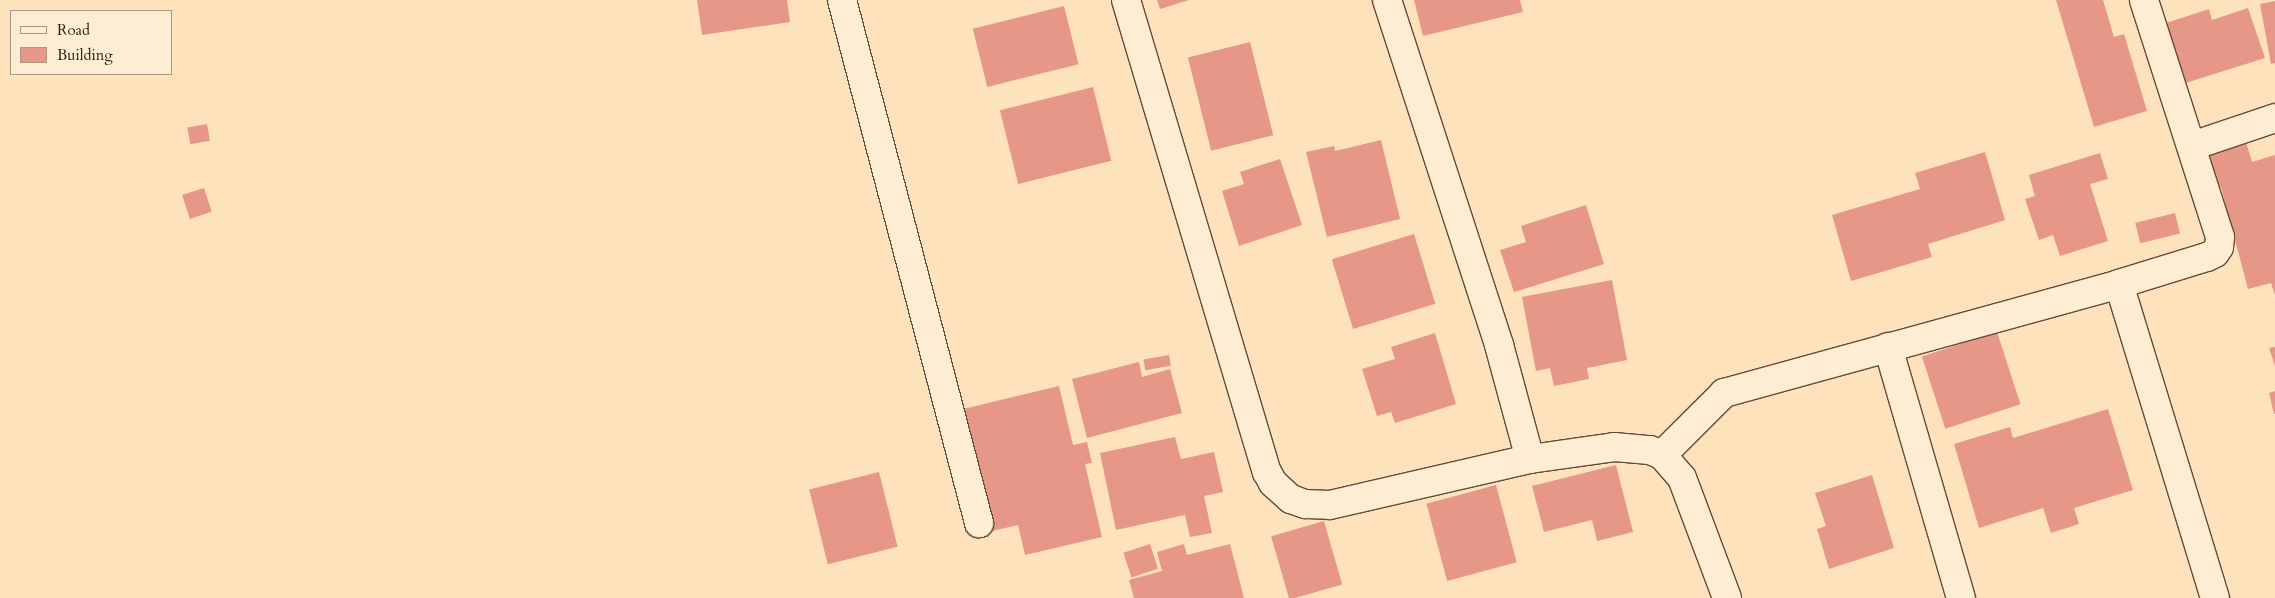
<!DOCTYPE html>
<style>
body{margin:0}
#map{position:relative;width:2275px;height:598px;overflow:hidden;background:#fee2bc;font-family:Cardo,serif}
div>[style]{position:absolute}
[style*='--x']{left:calc(var(--x)*1px);top:calc(var(--y)*1px);width:calc(var(--w)*1px);rotate:calc(var(--a)*1deg)}
.building>*{inset:0;background:#e69788;transform-origin:0 0}
.roads{filter:drop-shadow(1px 0 #634b39) drop-shadow(-1px 0 #634b39) drop-shadow(0 1px #634b39) drop-shadow(0 -1px #634b39)}
.minor>*{height:28px;margin:-14px;padding:0 14px;transform-origin:14px;border-radius:14px;background:#feecd3}
span{translate:-50% -50%;white-space:nowrap;text-align:center;line-height:1.15;-webkit-text-stroke:4px #feecd3;paint-order:stroke}
.legend{position:absolute;left:10px;top:10px;width:162px;height:65px;box-sizing:border-box;background:#feecd3;border:1px solid #ab9884;margin:0;padding:6px 9px;list-style:none;font-size:15px;color:#2f190d}
.legend li{display:flex;align-items:center;gap:10px;height:25px}
.legend b{width:25px;border:1px solid #ab9884}
</style>
<div id="map">
<div class="building">
<i style="clip-path:polygon(697px 0,787px 0,790px 22px,702px 35px)"></i>
<i style="clip-path:polygon(1157px 0,1189px 0,1160px 9px)"></i>
<i style="clip-path:polygon(1414px 0,1520px 0,1523px 12px,1423px 36px)"></i>
<i style="clip-path:polygon(2056px 0,2103px 0,2114px 37px,2124px 34px,2147px 111px,2094px 127px)"></i>
<i style="clip-path:polygon(2275px 1px,2275px 63px,2271px 64px,2260px 4px)"></i>
<i style="left:1064px;top:6px;width:60px;height:94px;rotate:76deg"></i>
<i style="clip-path:polygon(2248px 8px,2265px 58px,2176px 86px,2157px 26px,2209px 9px,2212px 20px)"></i>
<i style="left:1250px;top:42px;width:96px;height:64px;rotate:76deg"></i>
<i style="left:1093px;top:87px;width:76px;height:96px;rotate:76deg"></i>
<i style="left:207px;top:124px;width:17px;height:20px;rotate:80deg"></i>
<i style="clip-path:polygon(1381px 140px,1400px 219px,1327px 237px,1306px 152px,1334px 146px,1335px 151px)"></i>
<i style="clip-path:polygon(2246px 142px,2252px 162px,2275px 155px,2275px 295px,2271px 283px,2248px 289px,2221px 187px,2206px 191px,2197px 155px)"></i>
<i style="clip-path:polygon(1985px 152px,2005px 220px,1928px 244px,1932px 257px,1851px 281px,1832px 215px,1920px 189px,1915px 173px)"></i>
<i style="clip-path:polygon(2100px 153px,2108px 179px,2090px 184px,2108px 241px,2060px 256px,2053px 235px,2039px 240px,2025px 199px,2035px 196px,2029px 175px)"></i>
<i style="clip-path:polygon(1280px 159px,1302px 225px,1239px 246px,1222px 191px,1244px 184px,1240px 172px)"></i>
<i style="left:204px;top:188px;width:25px;height:23px;rotate:72deg"></i>
<i style="clip-path:polygon(1586px 205px,1604px 264px,1514px 292px,1500px 250px,1526px 242px,1521px 226px)"></i>
<i style="left:2175px;top:213px;width:21px;height:41px;rotate:76deg"></i>
<i style="left:1414px;top:234px;width:73px;height:86px;rotate:73deg"></i>
<i style="clip-path:polygon(1612px 280px,1627px 360px,1587px 368px,1589px 379px,1554px 386px,1550px 368px,1536px 371px,1522px 297px)"></i>
<i style="left:1997px;top:332px;width:76px;height:79px;rotate:72deg"></i>
<i style="clip-path:polygon(1435px 333px,1456px 404px,1395px 423px,1391px 412px,1377px 416px,1362px 369px,1395px 359px,1391px 347px)"></i>
<i style="clip-path:polygon(2275px 347px,2275px 366px,2269px 348px)"></i>
<i style="left:1169px;top:355px;width:11px;height:26px;rotate:80deg"></i>
<i style="clip-path:polygon(1139px 362px,1142px 377px,1170px 369px,1182px 413px,1087px 438px,1072px 379px)"></i>
<i style="clip-path:polygon(1059px 386px,1073px 445px,1087px 442px,1092px 463px,1085px 464px,1102px 537px,1025px 555px,1018px 525px,988px 532px,959px 410px)"></i>
<i style="clip-path:polygon(2275px 391px,2275px 414px,2274px 414px,2269px 393px)"></i>
<i style="clip-path:polygon(2108px 409px,2133px 490px,2074px 508px,2079px 524px,2051px 533px,2043px 508px,1979px 528px,1954px 444px,2010px 427px,2013px 438px)"></i>
<i style="clip-path:polygon(1175px 437px,1181px 459px,1214px 452px,1223px 492px,1204px 496px,1212px 533px,1190px 537px,1185px 515px,1116px 530px,1100px 453px)"></i>
<i style="clip-path:polygon(1616px 465px,1633px 532px,1597px 541px,1592px 520px,1544px 532px,1532px 486px)"></i>
<i style="left:879px;top:472px;width:77px;height:72px;rotate:76deg"></i>
<i style="clip-path:polygon(1872px 475px,1894px 548px,1829px 569px,1817px 529px,1826px 526px,1815px 493px)"></i>
<i style="left:1496px;top:485px;width:80px;height:72px;rotate:75deg"></i>
<i style="left:1324px;top:521px;width:66px;height:55px;rotate:74deg"></i>
<i style="left:1150px;top:544px;width:26px;height:28px;rotate:72deg"></i>
<i style="clip-path:polygon(1184px 544px,1187px 555px,1230px 544px,1244px 598px,1134px 598px,1129px 580px,1162px 571px,1157px 552px)"></i>
</div>
<div class="roads">
<div class="minor">
<i style="--x:842;--y:0;--w:541;--a:75.32"></i>
<i style="--x:1126;--y:0;--w:493;--a:73.4"></i>
<i style="--x:1267;--y:472;--w:13;--a:61"></i>
<i style="--x:1273;--y:483;--w:24;--a:42"></i>
<i style="--x:1291;--y:499;--w:15;--a:20"></i>
<i style="--x:1305;--y:504;--w:25;--a:2"></i>
<i style="--x:1330;--y:505;--w:205;--a:-13"></i>
<i style="--x:1387;--y:0;--w:363;--a:72"></i>
<i style="--x:1499;--y:345;--w:118;--a:74.8"></i>
<i style="--x:1530;--y:459;--w:85;--a:-8.1"></i>
<i style="--x:1614;--y:447;--w:36;--a:5"></i>
<i style="--x:1650;--y:450;--w:13;--a:23"></i>
<i style="--x:1662;--y:455;--w:30;--a:49"></i>
<i style="--x:1682;--y:478;--w:128;--a:69.4"></i>
<i style="--x:2192;--y:146;--w:88;--a:-18.6"></i>
<i style="--x:2119;--y:284;--w:92;--a:-17.1"></i>
<i style="--x:2207;--y:257;--w:9;--a:-27"></i>
<i style="--x:2215;--y:253;--w:7;--a:-56"></i>
<i style="--x:2219;--y:247;--w:10;--a:-84"></i>
<i style="--x:2220;--y:237;--w:249;--a:-107.8"></i>
<i style="--x:1888;--y:347;--w:261;--a:73.8"></i>
<i style="--x:1662;--y:455;--w:88;--a:-45"></i>
<i style="--x:1724;--y:393;--w:410;--a:-15.4"></i>
<i style="--x:2119;--y:284;--w:328;--a:73"></i>
</div>
</div>
<ul class="legend">
<li><b style="height:6px;background:#feecd3"></b>Road</li>
<li><b style="height:14px;background:#e69788"></b>Building</li>
</ul>
</div>
